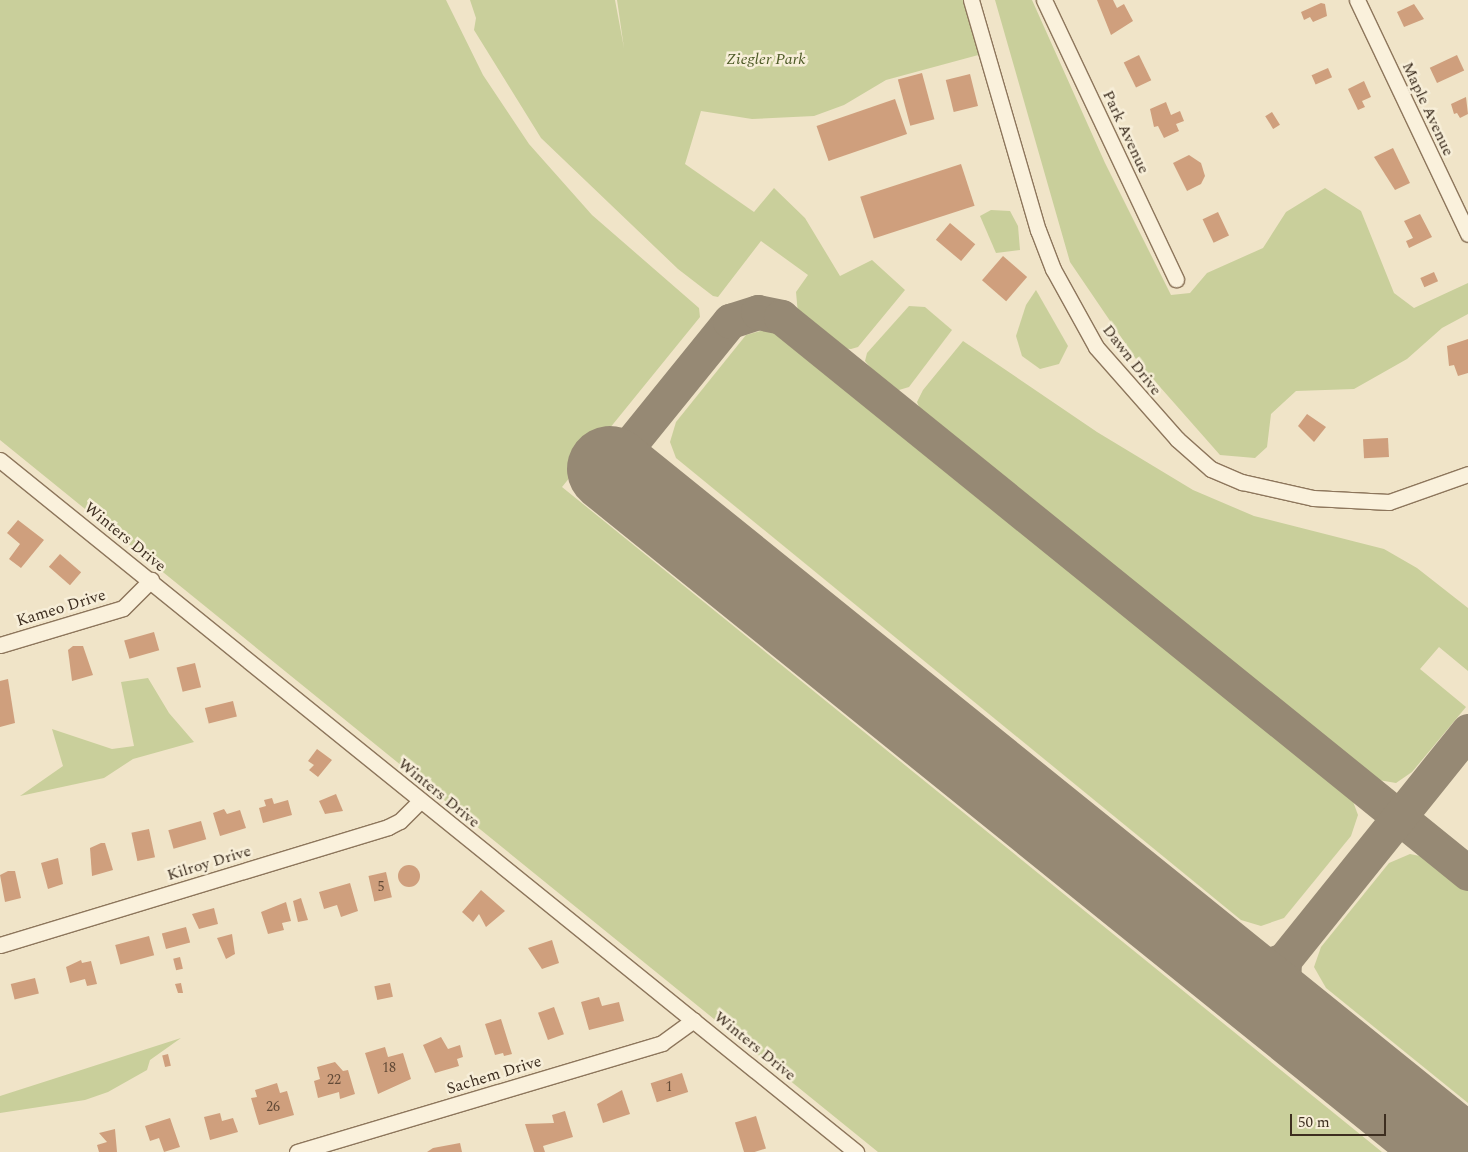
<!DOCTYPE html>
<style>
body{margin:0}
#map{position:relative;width:1468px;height:1152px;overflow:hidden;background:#f0e4c8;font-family:Spectral,serif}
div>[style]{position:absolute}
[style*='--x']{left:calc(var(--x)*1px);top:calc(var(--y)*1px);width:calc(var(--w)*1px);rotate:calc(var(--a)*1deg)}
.green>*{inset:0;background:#c9cf9b}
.taxiway>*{height:35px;margin:-17.5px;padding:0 17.5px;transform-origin:17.5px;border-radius:17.5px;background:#968974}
.runway>*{height:86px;margin:-43px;padding:0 43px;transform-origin:43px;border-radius:43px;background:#968974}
.building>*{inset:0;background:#cf9f7d;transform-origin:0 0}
.round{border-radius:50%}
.roads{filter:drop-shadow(1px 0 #8d765c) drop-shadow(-1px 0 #8d765c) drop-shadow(0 1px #8d765c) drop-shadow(0 -1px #8d765c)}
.street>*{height:15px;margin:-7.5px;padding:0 7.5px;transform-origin:7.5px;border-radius:7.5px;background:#faf1dc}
span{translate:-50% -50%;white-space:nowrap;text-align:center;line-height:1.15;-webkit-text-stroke:5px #f7eed8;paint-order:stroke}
.number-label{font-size:14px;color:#624a37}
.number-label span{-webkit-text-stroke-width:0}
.park-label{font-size:16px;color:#4d5a26;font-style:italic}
.street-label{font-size:16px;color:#3d2e20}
.scale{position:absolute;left:1290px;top:1114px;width:96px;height:22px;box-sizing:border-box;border:2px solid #3d2e20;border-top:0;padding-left:6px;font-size:15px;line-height:18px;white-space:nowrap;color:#3d2e20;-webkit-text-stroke:4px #f7eed8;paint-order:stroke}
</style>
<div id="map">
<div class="green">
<i style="clip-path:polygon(0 0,446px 0,483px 75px,529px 144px,592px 215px,699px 308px,700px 317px,562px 487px,1382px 1152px,878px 1152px,0 440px)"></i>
<i style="clip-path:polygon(470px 0,615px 0,624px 48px,617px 0,966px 0,982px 54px,886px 80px,844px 105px,814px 116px,752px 119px,701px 111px,685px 164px,754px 212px,774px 188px,805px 218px,840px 276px,872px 260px,905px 290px,858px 347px,851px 349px,838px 348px,798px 314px,796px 292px,808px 275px,761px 241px,718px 297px,713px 296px,678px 269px,541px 138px,474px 30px,476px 18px)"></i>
<i style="clip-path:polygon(995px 0,1032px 0,1105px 163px,1171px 295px,1190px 293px,1207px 273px,1263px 248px,1286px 212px,1325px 188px,1361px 211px,1394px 293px,1414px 308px,1468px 283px,1468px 314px,1442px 328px,1407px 359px,1354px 389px,1296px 391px,1271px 414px,1267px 447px,1255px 458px,1220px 455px,1138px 362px,1070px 262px)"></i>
<i style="clip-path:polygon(991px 210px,1010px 211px,1018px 226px,1020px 250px,996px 253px,980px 216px)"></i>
<i style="clip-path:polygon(1036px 290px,1068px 346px,1059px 364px,1040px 369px,1022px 356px,1016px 336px,1026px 305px)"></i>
<i style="clip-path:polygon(909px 306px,925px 307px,952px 330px,909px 387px,899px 390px,888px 388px,865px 361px,867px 353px)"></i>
<i style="clip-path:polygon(764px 330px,786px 335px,1351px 796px,1358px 815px,1351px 836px,1284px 918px,1261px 926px,1241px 920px,676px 458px,670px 442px,676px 422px,746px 335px)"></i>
<i style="clip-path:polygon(963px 341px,1097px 432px,1193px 490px,1254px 516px,1384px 549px,1417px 568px,1468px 608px,1468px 671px,1439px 647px,1420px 669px,1466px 707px,1412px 772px,1396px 783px,1373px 779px,922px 414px,917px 402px,923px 390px)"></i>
<i style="clip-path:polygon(148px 678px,169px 713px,194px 742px,133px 759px,104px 778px,20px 796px,63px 766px,52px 729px,112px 749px,134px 746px,121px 682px)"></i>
<i style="clip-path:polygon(1410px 854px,1430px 858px,1468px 890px,1468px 1103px,1326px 988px,1314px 967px,1321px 947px,1389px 863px)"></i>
<i style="clip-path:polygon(181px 1038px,150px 1060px,147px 1070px,108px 1092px,85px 1100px,0 1113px,0 1096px)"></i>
</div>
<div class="taxiway">
<i style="--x:610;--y:469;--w:191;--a:-51"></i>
<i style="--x:730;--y:321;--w:29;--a:-18"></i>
<i style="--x:758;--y:312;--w:24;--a:12"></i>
<i style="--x:781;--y:317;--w:884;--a:38.98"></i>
<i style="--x:1284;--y:960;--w:26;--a:92"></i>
<i style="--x:1283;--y:986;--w:39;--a:71"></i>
<i style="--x:1226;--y:966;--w:29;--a:8"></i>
<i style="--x:1255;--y:970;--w:31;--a:-19"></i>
<i style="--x:1284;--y:960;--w:294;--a:-51.2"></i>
</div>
<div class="runway">
<i style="--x:610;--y:469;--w:1087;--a:38.91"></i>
</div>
<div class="building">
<i style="clip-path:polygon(1097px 0,1113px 0,1117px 8px,1124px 4px,1133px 21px,1111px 35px)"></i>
<i style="clip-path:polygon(1321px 3px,1325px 4px,1327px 16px,1313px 22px,1310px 17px,1304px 20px,1301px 12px)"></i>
<i style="clip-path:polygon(1414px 4px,1424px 19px,1404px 27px,1397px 12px)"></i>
<i style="left:1139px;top:55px;width:28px;height:17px;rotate:64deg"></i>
<i style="left:1457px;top:55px;width:17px;height:30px;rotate:65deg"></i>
<i style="left:1328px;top:68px;width:10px;height:18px;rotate:66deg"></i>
<i style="left:922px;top:73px;width:48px;height:25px;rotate:75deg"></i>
<i style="left:970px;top:74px;width:33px;height:25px;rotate:76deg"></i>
<i style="clip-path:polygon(1364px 81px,1371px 97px,1362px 101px,1365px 107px,1358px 110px,1348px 89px)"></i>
<i style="clip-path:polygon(1466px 97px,1468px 114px,1460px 118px,1457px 113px,1454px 114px,1451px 104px)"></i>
<i style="left:895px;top:99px;width:37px;height:83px;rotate:71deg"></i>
<i style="clip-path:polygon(1166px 102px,1171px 115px,1180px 111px,1184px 121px,1176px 124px,1179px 131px,1164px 138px,1158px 126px,1154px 127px,1150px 109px)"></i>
<i style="left:1272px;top:112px;width:15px;height:8px;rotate:58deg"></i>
<i style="clip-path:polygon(1393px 148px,1410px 183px,1395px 190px,1374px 157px)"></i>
<i style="clip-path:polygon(1189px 155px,1201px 163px,1205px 176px,1201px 184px,1187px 191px,1173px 163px)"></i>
<i style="left:961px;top:164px;width:44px;height:106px;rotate:72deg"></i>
<i style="left:1218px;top:212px;width:26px;height:17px;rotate:65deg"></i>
<i style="clip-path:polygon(1420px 214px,1432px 237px,1409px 248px,1406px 241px,1413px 238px,1404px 221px)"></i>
<i style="left:950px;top:223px;width:33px;height:22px;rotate:40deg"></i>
<i style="left:1003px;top:256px;width:32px;height:32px;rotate:41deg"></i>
<i style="left:1434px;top:272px;width:10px;height:15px;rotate:66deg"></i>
<i style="clip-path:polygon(1468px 339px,1468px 373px,1458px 376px,1454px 365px,1449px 366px,1447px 346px)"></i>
<i style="clip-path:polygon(1307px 414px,1326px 427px,1314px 442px,1298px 426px)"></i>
<i style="left:1388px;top:438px;width:19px;height:25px;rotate:87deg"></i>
<i style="clip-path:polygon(18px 520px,44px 540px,21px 568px,9px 559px,20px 544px,7px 533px)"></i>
<i style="left:60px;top:554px;width:28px;height:17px;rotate:41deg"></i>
<i style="left:154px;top:632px;width:19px;height:31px;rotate:74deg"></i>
<i style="clip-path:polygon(73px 646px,83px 646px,93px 675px,72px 681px,68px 650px)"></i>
<i style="left:195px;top:663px;width:25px;height:19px;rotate:76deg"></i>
<i style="clip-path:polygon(8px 679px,15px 723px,0 727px,0 681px)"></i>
<i style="left:233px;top:701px;width:16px;height:29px;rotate:76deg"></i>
<i style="clip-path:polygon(317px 749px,332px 760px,318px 777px,309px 770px,314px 765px,308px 761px)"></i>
<i style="clip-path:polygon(336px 794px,343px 811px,325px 814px,319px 801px)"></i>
<i style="clip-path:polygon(272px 798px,274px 804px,288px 800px,292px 815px,263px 823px,259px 808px,266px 806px,264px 800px)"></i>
<i style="clip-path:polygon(224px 809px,227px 814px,240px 810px,246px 828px,220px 836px,213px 813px)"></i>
<i style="left:201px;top:821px;width:19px;height:34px;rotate:74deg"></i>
<i style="left:149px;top:829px;width:29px;height:18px;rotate:78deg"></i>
<i style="clip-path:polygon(101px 843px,105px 843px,113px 870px,92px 876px,90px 848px)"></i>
<i style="clip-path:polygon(58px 858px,63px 884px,48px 889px,41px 863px)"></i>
<i class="round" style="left:398px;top:865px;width:22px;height:22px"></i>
<i style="clip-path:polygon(8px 871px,15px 871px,21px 898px,5px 902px,0 875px)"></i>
<i style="left:386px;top:872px;width:26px;height:18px;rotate:77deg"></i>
<i style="clip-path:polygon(350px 883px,358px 911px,341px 917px,337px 905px,324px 909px,319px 892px)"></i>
<i style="clip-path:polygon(481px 890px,505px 911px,486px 927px,479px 914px,473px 922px,462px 912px)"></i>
<i style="clip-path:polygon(301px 898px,308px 920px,298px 922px,293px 901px)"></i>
<i style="clip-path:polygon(286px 902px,291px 921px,282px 923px,284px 930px,268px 934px,261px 912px)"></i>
<i style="clip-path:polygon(214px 908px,218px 924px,199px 929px,192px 914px)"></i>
<i style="left:186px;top:927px;width:16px;height:25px;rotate:75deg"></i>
<i style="clip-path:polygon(232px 934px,235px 954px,226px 959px,217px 938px)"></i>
<i style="left:149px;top:936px;width:20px;height:35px;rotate:75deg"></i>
<i style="clip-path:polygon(552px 940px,559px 963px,542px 969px,528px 948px)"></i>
<i style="left:180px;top:957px;width:12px;height:7px;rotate:76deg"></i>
<i style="clip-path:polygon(81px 960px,82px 963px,91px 961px,97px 984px,87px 986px,85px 979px,70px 983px,66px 967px)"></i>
<i style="left:35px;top:978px;width:16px;height:25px;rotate:76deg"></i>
<i style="clip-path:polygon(181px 983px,183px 993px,178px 993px,175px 984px)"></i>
<i style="left:390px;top:983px;width:14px;height:16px;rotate:78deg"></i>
<i style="clip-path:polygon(599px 997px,602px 1006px,619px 1002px,624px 1021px,589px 1030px,581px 1002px)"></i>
<i style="left:554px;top:1007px;width:29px;height:17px;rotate:70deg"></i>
<i style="clip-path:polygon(501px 1019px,512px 1054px,504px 1056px,503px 1053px,495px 1055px,485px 1024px)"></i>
<i style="clip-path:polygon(441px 1037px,448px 1049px,460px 1045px,463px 1057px,457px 1059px,459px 1066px,435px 1073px,423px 1045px)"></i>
<i style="clip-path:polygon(385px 1047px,388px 1057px,403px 1053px,411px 1079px,378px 1094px,365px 1053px)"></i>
<i style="left:168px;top:1054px;width:12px;height:6px;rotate:76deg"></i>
<i style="clip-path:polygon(335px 1062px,343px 1071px,348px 1070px,355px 1094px,340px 1099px,339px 1092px,318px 1098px,314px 1081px,320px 1079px,317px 1067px)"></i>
<i style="left:682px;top:1073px;width:20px;height:33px;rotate:72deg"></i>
<i style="clip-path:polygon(277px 1083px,280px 1093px,287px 1091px,294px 1115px,259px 1125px,251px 1098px,257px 1097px,255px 1090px)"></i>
<i style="clip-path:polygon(622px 1090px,630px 1114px,603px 1123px,597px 1104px)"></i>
<i style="clip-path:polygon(565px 1111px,573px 1137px,543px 1146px,545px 1152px,534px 1152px,525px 1124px,554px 1123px,552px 1115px)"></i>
<i style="clip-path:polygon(220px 1113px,222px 1121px,233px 1118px,238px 1132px,210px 1140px,204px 1117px)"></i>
<i style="left:756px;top:1116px;width:34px;height:22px;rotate:73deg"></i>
<i style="clip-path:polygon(170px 1118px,180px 1147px,164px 1152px,159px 1138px,150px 1141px,145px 1126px)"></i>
<i style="clip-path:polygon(115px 1129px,117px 1152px,99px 1152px,97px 1145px,107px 1142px,99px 1133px)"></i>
<i style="clip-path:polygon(460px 1143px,462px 1152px,427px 1152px,433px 1148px)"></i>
</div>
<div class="roads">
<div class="street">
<i style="--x:971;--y:0;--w:240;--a:73.8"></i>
<i style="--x:1038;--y:230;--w:42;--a:69"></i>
<i style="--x:1053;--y:269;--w:89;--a:61.1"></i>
<i style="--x:1096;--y:347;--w:123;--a:48.6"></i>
<i style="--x:1177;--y:439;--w:45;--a:41.4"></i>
<i style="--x:1211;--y:469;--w:34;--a:23"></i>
<i style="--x:1242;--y:482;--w:73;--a:12.7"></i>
<i style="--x:1313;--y:498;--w:76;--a:3"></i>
<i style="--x:1389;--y:502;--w:84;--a:-19.5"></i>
<i style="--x:1044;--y:0;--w:309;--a:64.7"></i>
<i style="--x:1357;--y:0;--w:259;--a:64.6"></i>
<i style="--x:0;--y:460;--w:1101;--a:38.95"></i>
<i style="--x:0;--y:645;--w:128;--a:-16.7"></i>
<i style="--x:123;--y:608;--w:40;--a:-45"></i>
<i style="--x:0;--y:945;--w:406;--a:-16.9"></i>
<i style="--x:388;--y:827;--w:13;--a:-27"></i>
<i style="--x:400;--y:821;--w:28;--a:-45"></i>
<i style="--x:297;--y:1152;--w:381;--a:-16.6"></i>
<i style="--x:662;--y:1043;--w:39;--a:-36"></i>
</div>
</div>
<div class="number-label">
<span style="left:381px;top:887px">5</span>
<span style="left:389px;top:1068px">18</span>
<span style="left:334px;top:1080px">22</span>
<span style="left:669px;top:1087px">1</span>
<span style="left:273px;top:1107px">26</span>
</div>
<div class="park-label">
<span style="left:766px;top:59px">Ziegler Park</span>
</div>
<div class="street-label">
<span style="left:1428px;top:109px;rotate:65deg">Maple Avenue</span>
<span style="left:1126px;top:132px;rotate:65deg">Park Avenue</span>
<span style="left:1132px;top:360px;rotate:52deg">Dawn Drive</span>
<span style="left:125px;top:537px;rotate:39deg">Winters Drive</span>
<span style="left:61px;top:608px;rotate:-17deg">Kameo Drive</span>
<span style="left:439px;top:793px;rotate:39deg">Winters Drive</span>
<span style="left:209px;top:863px;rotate:-17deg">Kilroy Drive</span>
<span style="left:755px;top:1046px;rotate:39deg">Winters Drive</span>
<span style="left:494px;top:1075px;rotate:-17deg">Sachem Drive</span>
</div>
<div class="scale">50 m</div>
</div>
